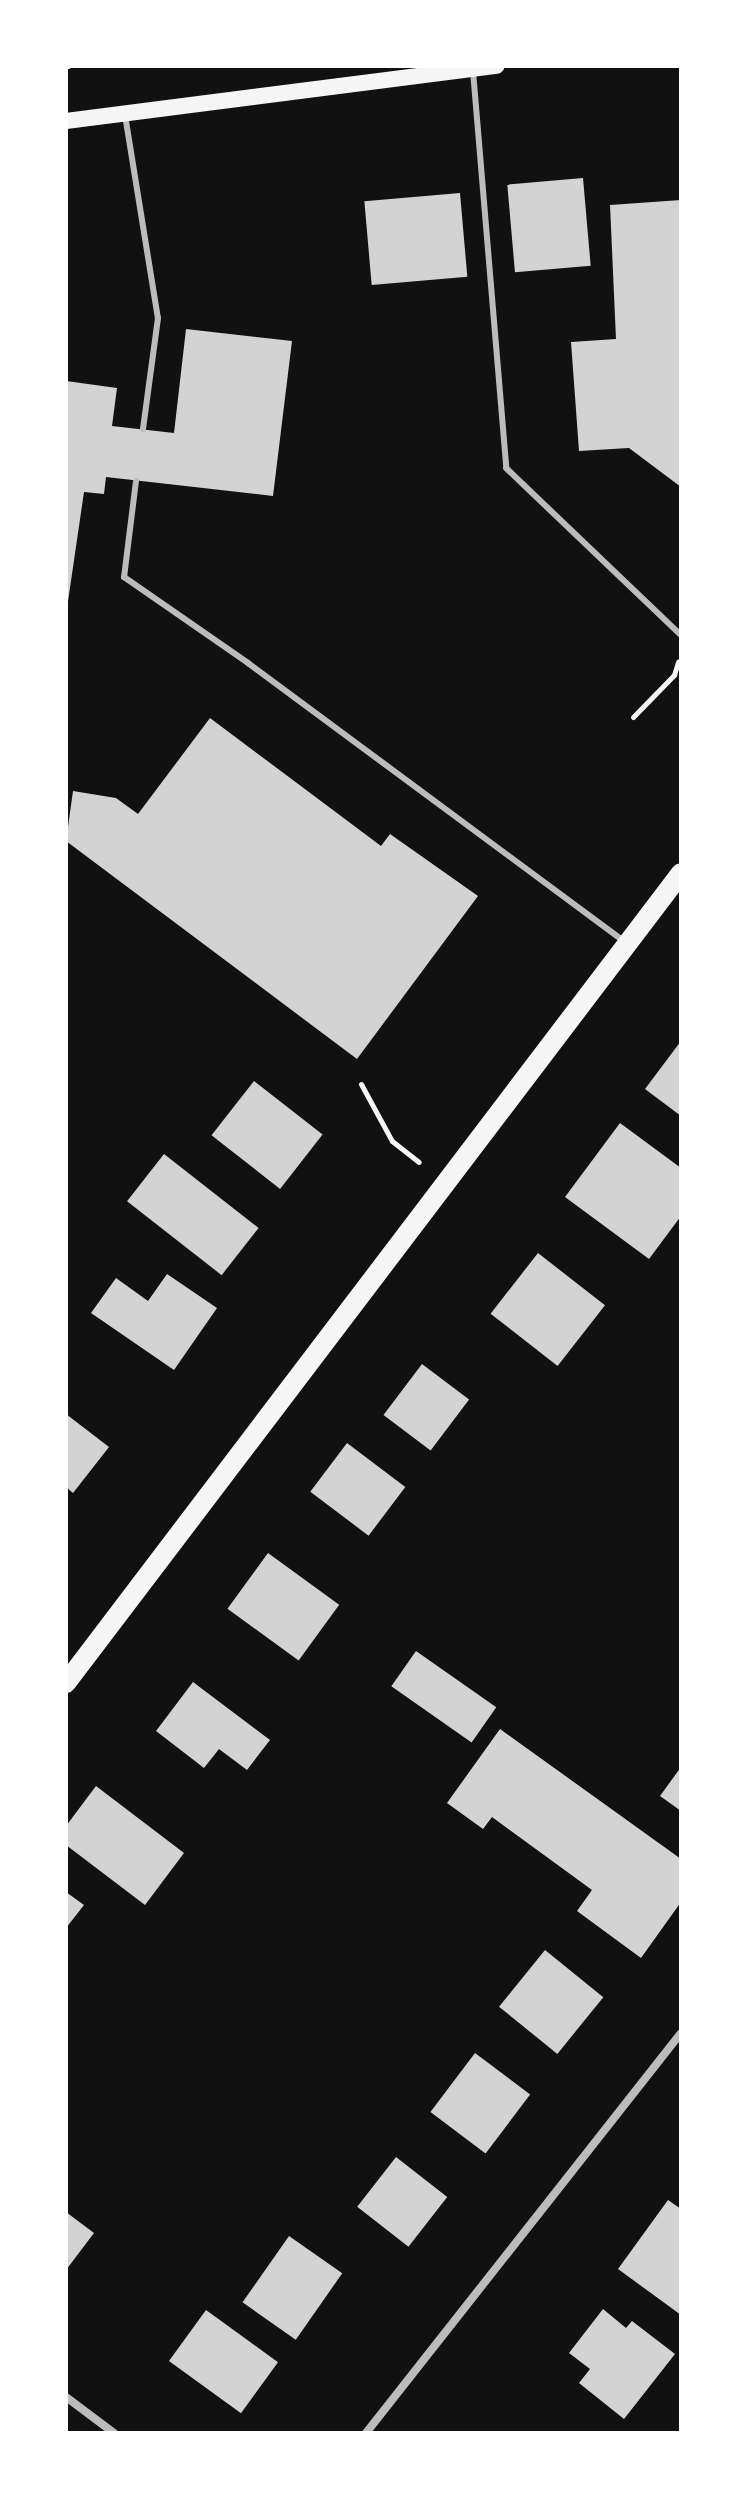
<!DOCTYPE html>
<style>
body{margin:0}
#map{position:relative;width:747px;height:2499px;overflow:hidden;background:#111;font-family:Rubik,sans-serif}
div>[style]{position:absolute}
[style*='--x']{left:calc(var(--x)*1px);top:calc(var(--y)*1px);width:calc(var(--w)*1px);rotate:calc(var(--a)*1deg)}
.building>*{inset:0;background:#d3d3d3;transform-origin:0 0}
.path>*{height:5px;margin:-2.5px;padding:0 2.5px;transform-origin:2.5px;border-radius:2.5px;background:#f5f5f5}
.service>*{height:6px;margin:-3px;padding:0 3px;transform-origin:3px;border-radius:3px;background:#bcbcbc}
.minor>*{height:8px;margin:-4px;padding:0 4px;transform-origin:4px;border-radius:4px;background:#bcbcbc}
.secondary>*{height:16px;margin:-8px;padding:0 8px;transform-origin:8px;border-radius:8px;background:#f5f5f5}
.primary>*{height:20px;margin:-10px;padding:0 10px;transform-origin:10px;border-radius:10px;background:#f5f5f5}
span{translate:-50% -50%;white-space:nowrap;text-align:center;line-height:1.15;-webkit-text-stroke:6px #fff;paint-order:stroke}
.frame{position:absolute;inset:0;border:68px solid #fff;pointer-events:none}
</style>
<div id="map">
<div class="building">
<i style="left:583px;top:178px;width:88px;height:76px;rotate:85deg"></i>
<i style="left:460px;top:193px;width:84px;height:96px;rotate:85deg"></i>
<i style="clip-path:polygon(681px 200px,681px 487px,629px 448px,579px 451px,571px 342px,616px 339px,610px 205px)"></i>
<i style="clip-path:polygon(186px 329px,292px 341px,273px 496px,106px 477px,104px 494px,84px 492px,66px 615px,66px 381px,117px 388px,112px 426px,174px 433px)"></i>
<i style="clip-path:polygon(210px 718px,381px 846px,390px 834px,478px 896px,357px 1059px,66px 841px,73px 791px,116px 798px,138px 814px)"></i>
<i style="clip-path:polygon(681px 1041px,681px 1116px,645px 1089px)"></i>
<i style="left:254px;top:1081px;width:87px;height:69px;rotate:38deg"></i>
<i style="clip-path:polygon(620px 1123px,681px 1168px,681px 1216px,649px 1259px,565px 1197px)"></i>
<i style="left:164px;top:1154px;width:120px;height:60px;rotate:38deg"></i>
<i style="left:538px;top:1253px;width:85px;height:77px;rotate:38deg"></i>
<i style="clip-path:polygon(167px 1274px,217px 1308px,174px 1370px,91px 1313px,116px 1278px,148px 1301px)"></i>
<i style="left:422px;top:1364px;width:59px;height:64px;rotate:37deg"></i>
<i style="clip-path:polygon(66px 1414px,109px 1447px,73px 1493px,66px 1487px)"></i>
<i style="left:347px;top:1443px;width:73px;height:61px;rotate:37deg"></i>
<i style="left:268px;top:1553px;width:88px;height:69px;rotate:36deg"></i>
<i style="left:416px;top:1651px;width:98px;height:43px;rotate:35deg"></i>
<i style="clip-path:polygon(193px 1682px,270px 1740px,247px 1770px,219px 1749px,204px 1768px,156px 1731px)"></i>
<i style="clip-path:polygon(500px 1729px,681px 1859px,681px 1902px,641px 1958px,577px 1911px,592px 1890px,492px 1817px,483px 1829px,447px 1803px)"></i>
<i style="clip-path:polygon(681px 1767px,681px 1811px,660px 1796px)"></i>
<i style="clip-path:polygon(96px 1786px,184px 1853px,145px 1905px,66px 1845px,66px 1826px)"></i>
<i style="clip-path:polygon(66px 1892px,84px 1905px,66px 1928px)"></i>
<i style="left:545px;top:1950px;width:75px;height:73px;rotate:39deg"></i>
<i style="left:475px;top:2053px;width:69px;height:74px;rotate:37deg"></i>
<i style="left:396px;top:2157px;width:65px;height:63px;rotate:38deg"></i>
<i style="clip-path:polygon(668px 2200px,681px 2209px,681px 2315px,618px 2269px)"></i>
<i style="clip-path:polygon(66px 2212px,94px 2233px,66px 2270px)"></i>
<i style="left:289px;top:2236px;width:65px;height:81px;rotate:35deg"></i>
<i style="clip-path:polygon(603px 2309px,626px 2328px,632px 2321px,675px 2354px,624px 2419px,579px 2383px,590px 2369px,569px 2353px)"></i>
<i style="left:206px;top:2310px;width:89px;height:63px;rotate:36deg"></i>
</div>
<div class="path">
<i style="--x:66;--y:66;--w:2;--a:0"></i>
<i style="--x:633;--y:717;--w:59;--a:-45.7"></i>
<i style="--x:674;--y:675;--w:14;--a:-73"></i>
<i style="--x:361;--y:1084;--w:65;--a:61.5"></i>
<i style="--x:392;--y:1141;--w:34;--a:38"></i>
</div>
<div class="service">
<i style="--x:473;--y:71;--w:398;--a:85.2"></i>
<i style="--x:506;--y:468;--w:242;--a:43.7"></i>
<i style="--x:125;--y:115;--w:206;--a:80.8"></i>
<i style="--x:158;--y:318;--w:112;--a:97.7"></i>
<i style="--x:136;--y:481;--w:97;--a:97.1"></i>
<i style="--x:124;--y:577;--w:151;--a:34.7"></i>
<i style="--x:248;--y:663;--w:469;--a:36.5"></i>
</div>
<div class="minor">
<i style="--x:66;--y:2397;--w:60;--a:36.9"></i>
<i style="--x:366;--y:2433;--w:509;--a:-51.78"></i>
</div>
<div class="secondary">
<i style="--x:66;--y:121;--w:434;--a:-7.3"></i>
</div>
<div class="primary">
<i style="--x:66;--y:1683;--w:1017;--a:-52.79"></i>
</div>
<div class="frame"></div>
</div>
